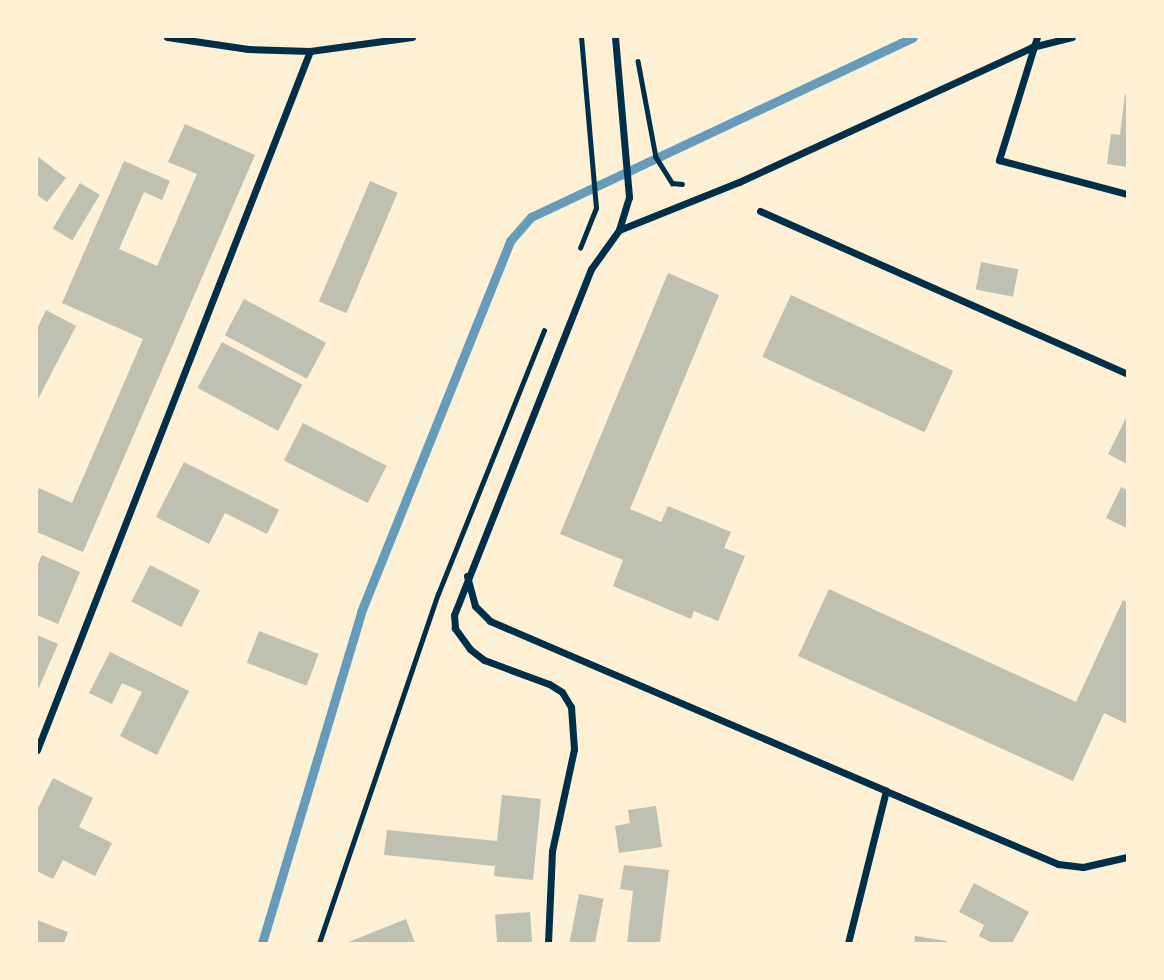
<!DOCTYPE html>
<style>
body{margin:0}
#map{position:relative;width:1164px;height:980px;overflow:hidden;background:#fdf0d5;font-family:"Times New Roman",serif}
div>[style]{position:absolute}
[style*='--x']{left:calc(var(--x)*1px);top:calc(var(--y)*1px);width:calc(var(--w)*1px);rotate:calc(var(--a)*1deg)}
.stream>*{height:9px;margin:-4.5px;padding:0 4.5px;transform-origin:4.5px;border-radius:4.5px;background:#669bbc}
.building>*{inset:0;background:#bec0b2;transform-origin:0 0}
.path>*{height:4.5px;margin:-2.25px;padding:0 2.25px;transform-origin:2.25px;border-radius:2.25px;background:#003049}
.minor>*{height:7px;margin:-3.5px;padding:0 3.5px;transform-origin:3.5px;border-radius:3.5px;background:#003049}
span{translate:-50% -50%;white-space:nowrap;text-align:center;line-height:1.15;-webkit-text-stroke:5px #fdf0d5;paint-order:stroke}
.frame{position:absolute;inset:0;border:38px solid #fdf0d5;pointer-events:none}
</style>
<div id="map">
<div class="stream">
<i style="--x:262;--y:943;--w:345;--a:-73.3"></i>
<i style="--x:361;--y:612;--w:400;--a:-68.1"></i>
<i style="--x:510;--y:241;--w:32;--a:-49"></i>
<i style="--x:531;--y:217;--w:422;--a:-25.2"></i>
</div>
<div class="building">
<i style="clip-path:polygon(1125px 94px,1127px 94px,1127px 167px,1107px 164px,1111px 134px,1120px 135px)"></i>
<i style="clip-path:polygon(185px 124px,255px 155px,83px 552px,37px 532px,37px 494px,39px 488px,72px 503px,143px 339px,62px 303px,124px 161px,170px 181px,162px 200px,144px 192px,119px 249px,157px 266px,197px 174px,168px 162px)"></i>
<i style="clip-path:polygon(37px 156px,66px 178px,47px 202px,37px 195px)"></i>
<i style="left:370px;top:181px;width:30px;height:131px;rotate:23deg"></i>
<i style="left:80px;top:183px;width:23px;height:53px;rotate:31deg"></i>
<i style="left:981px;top:262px;width:38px;height:28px;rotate:11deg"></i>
<i style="clip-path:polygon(668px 273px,719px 295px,630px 509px,661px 522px,668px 506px,731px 532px,724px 548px,745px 556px,718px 621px,694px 611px,691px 619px,613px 586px,623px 560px,560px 534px)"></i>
<i style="left:791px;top:295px;width:179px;height:68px;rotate:25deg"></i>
<i style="left:244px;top:299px;width:93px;height:41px;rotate:28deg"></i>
<i style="clip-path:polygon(46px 310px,76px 326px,37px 401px,37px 329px)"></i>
<i style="left:222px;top:342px;width:91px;height:52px;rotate:28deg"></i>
<i style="clip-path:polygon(1127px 416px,1127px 464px,1108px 454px)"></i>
<i style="left:303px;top:423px;width:94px;height:42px;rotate:27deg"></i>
<i style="clip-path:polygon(184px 462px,279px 510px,267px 534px,225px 513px,209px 544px,156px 517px)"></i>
<i style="clip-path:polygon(1121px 487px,1127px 490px,1127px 528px,1106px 518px)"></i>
<i style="clip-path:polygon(42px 555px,80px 572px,58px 624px,37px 615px,37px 566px)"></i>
<i style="left:150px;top:565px;width:56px;height:41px;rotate:27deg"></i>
<i style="clip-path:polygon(829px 589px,1076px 702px,1123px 600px,1127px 602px,1127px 724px,1104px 713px,1073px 781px,798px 656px)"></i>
<i style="left:259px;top:631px;width:64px;height:34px;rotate:21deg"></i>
<i style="clip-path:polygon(37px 635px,58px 644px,37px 692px)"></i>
<i style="clip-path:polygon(110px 652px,189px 691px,157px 755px,120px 736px,142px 692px,122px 683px,112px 704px,89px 693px)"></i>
<i style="clip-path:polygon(53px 778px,93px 798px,79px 827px,112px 843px,95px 876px,63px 860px,53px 879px,37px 871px,37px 810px)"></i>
<i style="clip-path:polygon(502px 795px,541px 799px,533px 880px,494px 876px,495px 866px,384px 855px,387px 830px,497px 841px)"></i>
<i style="clip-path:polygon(656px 806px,662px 847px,619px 853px,615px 826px,630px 823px,628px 810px)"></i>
<i style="clip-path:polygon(624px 865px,669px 870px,660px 943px,627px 943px,633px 891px,620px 889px)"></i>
<i style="clip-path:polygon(974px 883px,1029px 912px,1012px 943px,992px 943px,979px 936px,984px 925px,959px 912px)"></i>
<i style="left:579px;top:894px;width:25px;height:50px;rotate:11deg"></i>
<i style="left:530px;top:912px;width:31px;height:35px;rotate:86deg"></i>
<i style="clip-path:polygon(406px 919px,415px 943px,346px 943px)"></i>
<i style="clip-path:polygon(37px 920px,68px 932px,64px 943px,37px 943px)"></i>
<i style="clip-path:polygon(915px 936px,947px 941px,946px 943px,914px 943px)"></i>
</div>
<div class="path">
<i style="--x:638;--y:61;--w:98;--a:79.4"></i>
<i style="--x:656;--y:157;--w:31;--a:58"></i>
<i style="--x:672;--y:183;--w:10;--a:6"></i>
<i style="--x:580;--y:248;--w:43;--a:-68.2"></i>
<i style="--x:596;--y:208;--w:172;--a:-95"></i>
<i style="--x:319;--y:943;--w:369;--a:-71.2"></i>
<i style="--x:438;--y:594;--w:284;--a:-68.1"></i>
</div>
<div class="minor">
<i style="--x:167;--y:37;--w:82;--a:8.4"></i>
<i style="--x:248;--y:49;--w:62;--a:1.8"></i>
<i style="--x:310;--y:51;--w:103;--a:-7.8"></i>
<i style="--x:615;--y:37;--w:161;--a:85"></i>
<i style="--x:629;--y:197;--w:34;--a:107"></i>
<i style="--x:1037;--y:37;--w:129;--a:107.2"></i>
<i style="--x:999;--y:160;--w:132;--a:14.9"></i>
<i style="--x:760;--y:211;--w:402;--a:23.9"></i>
<i style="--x:467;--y:576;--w:31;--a:75"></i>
<i style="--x:475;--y:606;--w:21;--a:45"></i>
<i style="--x:490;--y:621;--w:431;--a:23.2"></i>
<i style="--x:886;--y:791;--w:187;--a:23"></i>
<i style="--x:1058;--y:864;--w:25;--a:7"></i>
<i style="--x:1083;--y:867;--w:45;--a:-12.8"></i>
<i style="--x:37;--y:750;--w:750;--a:-68.67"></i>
<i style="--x:548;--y:943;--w:92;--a:-87.5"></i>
<i style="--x:552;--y:851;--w:104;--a:-77.8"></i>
<i style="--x:574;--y:749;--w:42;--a:-94.1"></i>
<i style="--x:571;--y:707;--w:17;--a:-121"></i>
<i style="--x:562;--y:692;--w:15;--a:-148"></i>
<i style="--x:549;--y:684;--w:69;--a:-159.7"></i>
<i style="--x:484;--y:660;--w:18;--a:-142"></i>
<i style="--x:470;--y:649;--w:26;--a:-126"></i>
<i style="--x:455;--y:628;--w:13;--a:-94"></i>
<i style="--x:454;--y:615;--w:372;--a:-68.4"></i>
<i style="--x:591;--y:269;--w:48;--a:-54.3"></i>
<i style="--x:619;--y:230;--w:129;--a:-21.8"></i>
<i style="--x:739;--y:182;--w:323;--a:-24.7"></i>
<i style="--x:1032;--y:47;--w:41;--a:-14"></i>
<i style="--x:848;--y:943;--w:157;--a:-76"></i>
</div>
<div class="frame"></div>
</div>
